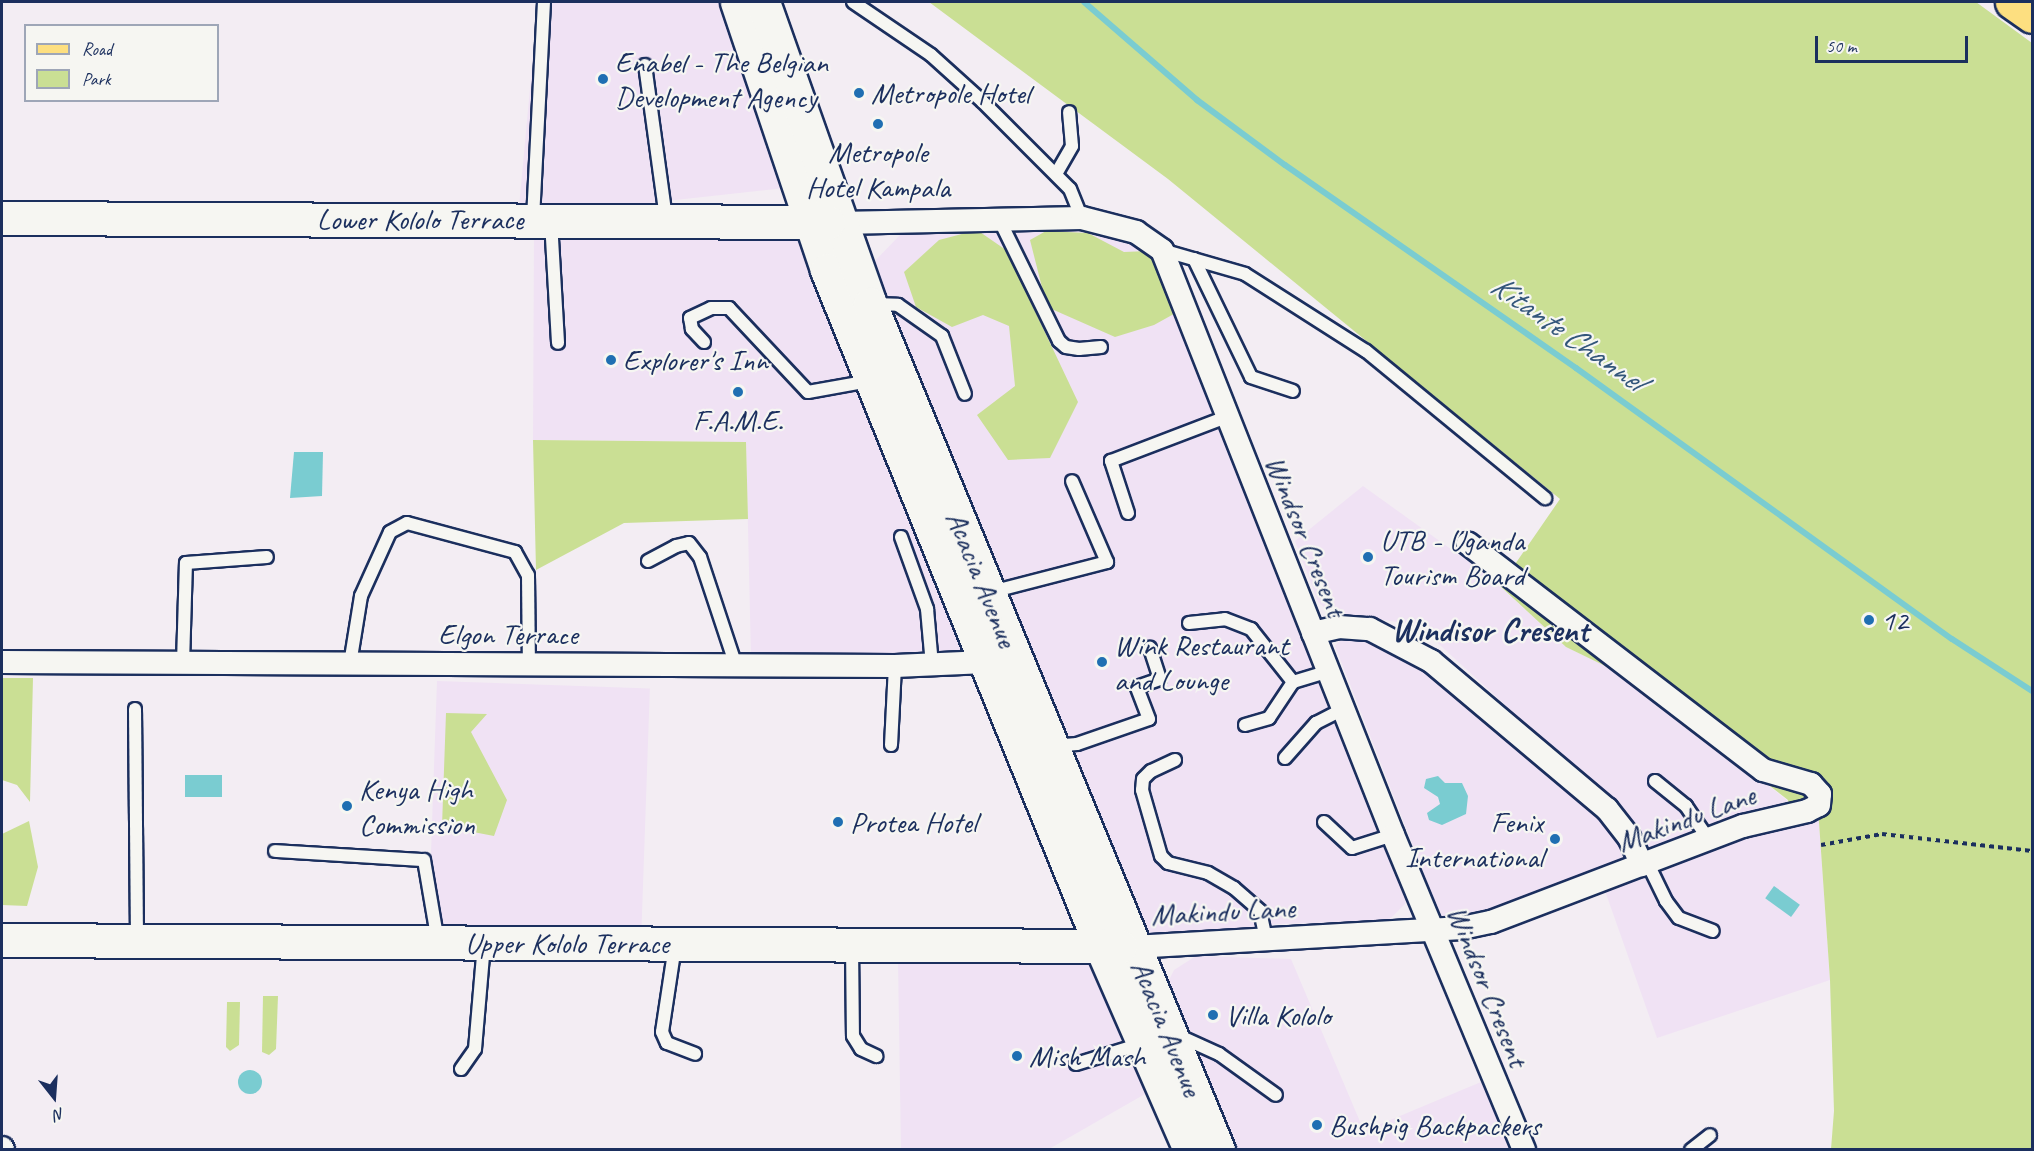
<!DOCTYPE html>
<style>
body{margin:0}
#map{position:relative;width:2034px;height:1151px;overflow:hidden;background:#f3edf3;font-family:Caveat,sans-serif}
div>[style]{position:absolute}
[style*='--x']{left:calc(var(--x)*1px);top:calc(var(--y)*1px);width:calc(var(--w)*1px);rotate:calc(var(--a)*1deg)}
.built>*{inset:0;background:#f0e2f4;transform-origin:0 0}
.green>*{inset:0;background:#cadf94}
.water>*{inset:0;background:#7accd1;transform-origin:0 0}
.round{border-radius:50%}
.stream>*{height:6px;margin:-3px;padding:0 3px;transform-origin:3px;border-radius:3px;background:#7accd1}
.path>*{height:4px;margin-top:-2px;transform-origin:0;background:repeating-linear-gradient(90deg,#1b2f5e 0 4.5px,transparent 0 9px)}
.roads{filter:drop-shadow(2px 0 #1b2f5e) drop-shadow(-2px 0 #1b2f5e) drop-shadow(0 2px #1b2f5e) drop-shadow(0 -2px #1b2f5e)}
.lane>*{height:12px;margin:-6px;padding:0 6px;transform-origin:6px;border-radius:6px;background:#f6f6f2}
.street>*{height:22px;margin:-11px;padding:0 11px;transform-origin:11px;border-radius:11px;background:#f6f6f2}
.secondary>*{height:33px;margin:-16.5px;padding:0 16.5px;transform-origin:16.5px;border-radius:16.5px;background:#f6f6f2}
.primary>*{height:33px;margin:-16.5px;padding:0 16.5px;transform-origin:16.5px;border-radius:16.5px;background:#fddf80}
.dots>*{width:16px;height:16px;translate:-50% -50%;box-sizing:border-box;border:3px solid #f6f6f2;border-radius:50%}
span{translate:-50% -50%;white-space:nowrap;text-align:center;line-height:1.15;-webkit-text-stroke:4.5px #f6f6f2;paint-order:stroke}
.poi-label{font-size:30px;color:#1b2f5e}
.left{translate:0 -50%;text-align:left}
.right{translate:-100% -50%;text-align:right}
.street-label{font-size:30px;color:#1b2f5e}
.water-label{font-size:32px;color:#33567b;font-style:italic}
.quarter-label{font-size:33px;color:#1b2f5e;font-weight:700}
.frame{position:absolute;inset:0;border:3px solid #1b2f5e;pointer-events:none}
.legend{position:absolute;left:24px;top:24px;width:195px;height:78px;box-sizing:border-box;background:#f6f6f2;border:2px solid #9ea6b7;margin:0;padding:8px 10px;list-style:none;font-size:18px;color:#1b2f5e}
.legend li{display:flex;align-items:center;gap:12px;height:30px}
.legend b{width:30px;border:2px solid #9ea6b7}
.north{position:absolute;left:24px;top:1067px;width:60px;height:60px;-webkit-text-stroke:4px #f6f6f2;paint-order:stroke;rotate:163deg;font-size:16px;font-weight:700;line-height:24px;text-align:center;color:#1b2f5e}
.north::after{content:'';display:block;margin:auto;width:21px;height:27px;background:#1b2f5e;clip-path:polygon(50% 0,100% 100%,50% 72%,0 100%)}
.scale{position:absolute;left:1815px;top:36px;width:153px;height:27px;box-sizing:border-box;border:3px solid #1b2f5e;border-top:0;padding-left:8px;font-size:18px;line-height:21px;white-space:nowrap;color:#1b2f5e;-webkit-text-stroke:4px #f6f6f2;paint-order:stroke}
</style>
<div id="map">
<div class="built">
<i style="clip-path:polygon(538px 2px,732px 3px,785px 188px,630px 205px,519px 207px)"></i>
<i style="clip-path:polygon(1090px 228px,1141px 244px,1164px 268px,1408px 888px,1405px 904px,1388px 921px,1277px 924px,1162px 943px,1146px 942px,869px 267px,901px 234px)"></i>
<i style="clip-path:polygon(534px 233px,782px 233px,803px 242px,983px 623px,964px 657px,751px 657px,746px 442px,533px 440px)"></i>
<i style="clip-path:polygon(1363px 486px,1487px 575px,1566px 647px,1632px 679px,1788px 801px,1658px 849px,1642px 844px,1623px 813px,1429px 635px,1404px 623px,1330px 612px,1318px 602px,1295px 541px)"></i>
<i style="clip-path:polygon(1340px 640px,1383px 644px,1422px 661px,1611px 827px,1623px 840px,1622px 858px,1474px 916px,1451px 921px,1440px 915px,1335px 646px)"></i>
<i style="left:437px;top:681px;width:213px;height:244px;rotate:2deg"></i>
<i style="clip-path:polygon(1818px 808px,1830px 980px,1657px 1038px,1604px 888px)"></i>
<i style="clip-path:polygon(1094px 940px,1159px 1086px,1049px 1149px,901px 1149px,898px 960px)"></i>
<i style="clip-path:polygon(1196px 956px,1291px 959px,1364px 1131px,1481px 1082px,1512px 1149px,1229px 1149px,1165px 988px,1174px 970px)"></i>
</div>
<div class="green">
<i style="clip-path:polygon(929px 2px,1976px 2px,2032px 43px,2032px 1149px,1831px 1149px,1834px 1111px,1830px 980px,1818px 808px,1791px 818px,1788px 800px,1632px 679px,1566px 647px,1500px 586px,1560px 499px,1168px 179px)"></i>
<i style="clip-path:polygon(977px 230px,1006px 250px,1078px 402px,1050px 458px,1008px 460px,977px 415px,1015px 386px,1009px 326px,983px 315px,952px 327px,916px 307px,904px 272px,939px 240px)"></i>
<i style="clip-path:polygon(1046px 231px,1088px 233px,1124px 252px,1148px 251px,1181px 310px,1154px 325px,1115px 337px,1047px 307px,1030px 240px)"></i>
<i style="clip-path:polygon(533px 440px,746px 442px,748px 519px,624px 523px,536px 570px)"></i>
<i style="clip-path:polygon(2px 678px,33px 678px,30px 802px,17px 785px,2px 780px)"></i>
<i style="clip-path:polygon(446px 713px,487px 714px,471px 732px,507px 800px,494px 836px,442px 826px)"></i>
<i style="clip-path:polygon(29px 821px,38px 867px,27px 906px,2px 905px,2px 834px)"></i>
<i style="clip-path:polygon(263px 996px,278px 996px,276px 1049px,269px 1055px,262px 1052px)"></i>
<i style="clip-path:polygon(227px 1002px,240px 1002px,239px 1045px,230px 1051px,226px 1047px)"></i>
</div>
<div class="water">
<i style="clip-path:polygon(294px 452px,323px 452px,322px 496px,290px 498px)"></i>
<i style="left:185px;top:775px;width:37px;height:22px"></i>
<i style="clip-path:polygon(1438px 776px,1445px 783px,1462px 783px,1468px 796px,1466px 814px,1442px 825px,1429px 820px,1427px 813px,1440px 804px,1438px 797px,1424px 788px,1426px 779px)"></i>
<i style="left:1774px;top:886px;width:32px;height:15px;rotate:36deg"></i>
<i class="round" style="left:238px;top:1070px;width:24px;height:24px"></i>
</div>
<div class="stream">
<i style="--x:1084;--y:2;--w:150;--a:40.9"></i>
<i style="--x:1197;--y:100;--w:109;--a:36.5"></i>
<i style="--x:1285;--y:165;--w:355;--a:34.9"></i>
<i style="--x:1576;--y:368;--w:463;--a:35.8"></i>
<i style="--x:1952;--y:639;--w:95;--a:33"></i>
</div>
<div class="path">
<i style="--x:1821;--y:845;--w:62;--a:-10.2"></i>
<i style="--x:1882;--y:834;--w:151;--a:6.5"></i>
</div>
<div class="roads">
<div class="lane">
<i style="--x:853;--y:2;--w:94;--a:34.2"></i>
<i style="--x:931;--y:55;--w:69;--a:42"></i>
<i style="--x:982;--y:101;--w:124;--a:45"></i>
<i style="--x:1070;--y:189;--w:31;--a:68"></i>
<i style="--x:645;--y:65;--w:155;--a:82.2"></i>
<i style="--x:1056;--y:174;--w:32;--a:-60"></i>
<i style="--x:1072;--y:146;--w:34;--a:-95"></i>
<i style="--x:533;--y:219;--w:217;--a:-87.1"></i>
<i style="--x:999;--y:219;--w:136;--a:63.8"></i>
<i style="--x:1059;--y:341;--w:9;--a:41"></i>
<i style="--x:1066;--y:347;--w:13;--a:9"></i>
<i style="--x:1079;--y:349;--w:22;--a:-5"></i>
<i style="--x:551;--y:221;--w:122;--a:86.7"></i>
<i style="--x:1162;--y:250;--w:86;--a:16.1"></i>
<i style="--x:1245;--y:274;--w:143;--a:32.5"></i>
<i style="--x:1366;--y:351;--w:232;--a:39.4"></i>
<i style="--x:1194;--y:259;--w:131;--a:64.2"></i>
<i style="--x:1251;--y:377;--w:44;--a:18.4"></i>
<i style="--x:874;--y:304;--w:24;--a:2"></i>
<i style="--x:898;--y:305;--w:54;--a:35.2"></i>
<i style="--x:942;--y:336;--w:62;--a:68.4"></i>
<i style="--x:704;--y:342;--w:18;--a:-133"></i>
<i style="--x:692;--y:329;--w:11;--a:-100"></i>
<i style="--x:690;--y:318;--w:23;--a:-25"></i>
<i style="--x:711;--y:308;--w:18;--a:0"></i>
<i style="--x:729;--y:308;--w:115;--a:46.8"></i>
<i style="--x:808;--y:392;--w:63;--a:-10.1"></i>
<i style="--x:1128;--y:513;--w:55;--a:-108.1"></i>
<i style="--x:1111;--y:461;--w:123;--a:-20.9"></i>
<i style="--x:901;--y:537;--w:77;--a:70.1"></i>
<i style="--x:927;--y:609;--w:56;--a:84.9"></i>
<i style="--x:648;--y:561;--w:32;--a:-28"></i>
<i style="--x:676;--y:546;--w:13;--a:-13"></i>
<i style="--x:689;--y:543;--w:18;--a:52"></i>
<i style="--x:700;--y:557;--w:115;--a:71.7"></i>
<i style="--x:991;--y:592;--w:120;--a:-14.5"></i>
<i style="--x:1107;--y:562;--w:88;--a:-113.4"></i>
<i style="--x:1189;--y:623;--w:36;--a:-6"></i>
<i style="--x:1225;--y:619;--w:28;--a:21"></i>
<i style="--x:1251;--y:629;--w:68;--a:51.6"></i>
<i style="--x:1293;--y:682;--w:38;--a:-17"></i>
<i style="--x:183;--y:663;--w:100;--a:-88.3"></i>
<i style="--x:186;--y:563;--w:81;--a:-4.2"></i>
<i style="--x:350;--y:664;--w:69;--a:-80.8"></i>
<i style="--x:361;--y:596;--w:70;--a:-65.6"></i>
<i style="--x:390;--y:532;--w:19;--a:-28"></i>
<i style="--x:407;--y:523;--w:112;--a:15"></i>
<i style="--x:515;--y:552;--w:26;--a:61"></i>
<i style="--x:528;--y:575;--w:90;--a:89.4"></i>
<i style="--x:135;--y:709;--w:232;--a:89.5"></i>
<i style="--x:1245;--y:725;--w:25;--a:-16"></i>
<i style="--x:1269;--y:718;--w:43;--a:-56.3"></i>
<i style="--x:891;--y:745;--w:79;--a:-87.1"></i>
<i style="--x:1053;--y:746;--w:24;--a:-5"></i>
<i style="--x:1077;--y:744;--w:76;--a:-19.1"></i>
<i style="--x:1149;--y:719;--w:34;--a:-111"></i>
<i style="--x:1137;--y:687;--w:24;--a:-19"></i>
<i style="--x:1160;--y:679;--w:33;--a:-108"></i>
<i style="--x:1285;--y:758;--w:47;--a:-48.5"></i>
<i style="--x:1316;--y:723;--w:31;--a:-27"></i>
<i style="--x:1175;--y:760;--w:26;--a:155"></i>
<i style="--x:1151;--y:771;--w:11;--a:135"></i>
<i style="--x:1143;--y:779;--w:11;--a:95"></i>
<i style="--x:1142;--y:790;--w:69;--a:73.9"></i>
<i style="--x:1161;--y:856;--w:10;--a:45"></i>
<i style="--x:1168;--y:863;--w:41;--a:14"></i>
<i style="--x:1208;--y:873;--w:30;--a:30"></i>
<i style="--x:1234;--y:888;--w:35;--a:41"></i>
<i style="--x:1260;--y:911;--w:29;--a:78"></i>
<i style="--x:1655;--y:781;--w:40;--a:39"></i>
<i style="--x:1686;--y:806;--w:40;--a:56"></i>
<i style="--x:1324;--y:822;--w:38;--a:43"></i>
<i style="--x:1352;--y:848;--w:43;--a:-17.6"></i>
<i style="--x:275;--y:851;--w:149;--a:3.5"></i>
<i style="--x:424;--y:860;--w:83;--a:80.3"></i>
<i style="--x:1647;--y:862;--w:43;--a:64"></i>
<i style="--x:1666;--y:901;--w:21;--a:53"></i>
<i style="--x:1679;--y:918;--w:36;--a:21"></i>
<i style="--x:852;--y:945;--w:91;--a:89.4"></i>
<i style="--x:853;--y:1036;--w:15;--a:58"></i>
<i style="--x:861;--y:1049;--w:17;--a:25"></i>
<i style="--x:675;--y:946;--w:87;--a:98.6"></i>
<i style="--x:662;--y:1032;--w:12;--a:66"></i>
<i style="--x:667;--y:1043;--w:30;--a:21"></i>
<i style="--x:1177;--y:1035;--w:46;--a:24.3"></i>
<i style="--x:1219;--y:1054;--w:70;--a:35.7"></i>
<i style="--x:1076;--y:1064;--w:68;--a:-17.1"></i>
<i style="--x:461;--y:1069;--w:24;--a:-55"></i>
<i style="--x:475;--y:1049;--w:105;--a:-85.1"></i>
<i style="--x:1691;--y:1150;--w:24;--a:-38"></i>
</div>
<div class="street">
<i style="--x:839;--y:223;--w:243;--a:-1.2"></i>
<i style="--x:1082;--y:218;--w:56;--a:14.5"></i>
<i style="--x:1136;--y:232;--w:32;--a:35"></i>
<i style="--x:1162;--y:250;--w:629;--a:68.45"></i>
<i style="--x:1393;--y:835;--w:341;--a:67.4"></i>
<i style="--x:1313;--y:633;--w:27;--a:-13"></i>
<i style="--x:1339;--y:627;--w:31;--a:4"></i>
<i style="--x:1370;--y:629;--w:69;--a:27.7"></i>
<i style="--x:1431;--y:661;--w:230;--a:40.1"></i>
<i style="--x:1607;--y:809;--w:36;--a:52"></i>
<i style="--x:1629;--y:837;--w:31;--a:65"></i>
<i style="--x:2;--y:662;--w:893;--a:0.26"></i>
<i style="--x:895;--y:666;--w:91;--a:-2.5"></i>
<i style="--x:986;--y:662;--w:11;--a:-27"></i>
<i style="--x:1133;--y:947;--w:330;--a:-3.3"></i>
<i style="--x:1462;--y:928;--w:30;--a:-12"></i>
<i style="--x:1491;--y:922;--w:270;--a:-20.9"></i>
<i style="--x:1743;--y:826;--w:66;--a:-13.2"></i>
<i style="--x:1807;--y:811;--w:13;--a:-27"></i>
<i style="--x:1819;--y:805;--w:11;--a:-85"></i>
<i style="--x:1820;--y:794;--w:13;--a:-132"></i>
<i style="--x:1811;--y:784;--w:50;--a:-163.7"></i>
<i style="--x:1763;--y:770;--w:372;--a:-142.5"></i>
<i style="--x:2;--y:1148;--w:2;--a:63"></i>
</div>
<div class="secondary">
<i style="--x:737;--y:2;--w:283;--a:71.4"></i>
<i style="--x:827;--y:270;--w:729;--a:67.94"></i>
<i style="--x:1101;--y:946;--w:223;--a:66.4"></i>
<i style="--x:763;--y:2;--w:320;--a:70.5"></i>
<i style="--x:870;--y:304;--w:915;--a:67.64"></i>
<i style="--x:2;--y:218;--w:826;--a:0.28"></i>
<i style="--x:2;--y:940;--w:1118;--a:0.31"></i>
</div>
<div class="primary">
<i style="--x:2012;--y:2;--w:24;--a:35"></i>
</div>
</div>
<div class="dots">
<i style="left:603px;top:79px;background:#1f6fb2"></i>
<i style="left:859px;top:93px;background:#1f6fb2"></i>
<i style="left:878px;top:124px;background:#1f6fb2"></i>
<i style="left:611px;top:360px;background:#1f6fb2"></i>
<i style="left:738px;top:392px;background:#1f6fb2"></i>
<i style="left:1368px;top:557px;background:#1f6fb2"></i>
<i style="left:1869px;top:620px;background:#1f6fb2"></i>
<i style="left:1102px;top:662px;background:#1f6fb2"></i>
<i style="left:347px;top:806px;background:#1f6fb2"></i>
<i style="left:838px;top:822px;background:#1f6fb2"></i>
<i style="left:1555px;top:839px;background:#1f6fb2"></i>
<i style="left:1213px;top:1015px;background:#1f6fb2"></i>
<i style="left:1017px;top:1056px;background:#1f6fb2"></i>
<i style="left:1317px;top:1125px;background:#1f6fb2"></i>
</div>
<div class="poi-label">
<span class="left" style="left:615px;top:79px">Enabel - The Belgian<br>Development Agency</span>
<span class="left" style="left:871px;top:93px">Metropole Hotel</span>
<span style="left:878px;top:169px">Metropole<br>Hotel Kampala</span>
<span class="left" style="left:623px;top:360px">Explorer's Inn</span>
<span style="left:738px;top:420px">F.A.M.E.</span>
<span class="left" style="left:1380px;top:557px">UTB - Uganda<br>Tourism Board</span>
<span class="left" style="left:1881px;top:620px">12</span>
<span class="left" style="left:1114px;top:662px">Wink Restaurant<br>and Lounge</span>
<span class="left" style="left:359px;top:806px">Kenya High<br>Commission</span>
<span class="left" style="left:850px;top:822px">Protea Hotel</span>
<span class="right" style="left:1543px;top:839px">Fenix<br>International</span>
<span class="left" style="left:1225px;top:1015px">Villa Kololo</span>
<span class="left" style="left:1029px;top:1056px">Mish Mash</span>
<span class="left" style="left:1329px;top:1125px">Bushpig Backpackers</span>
</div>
<div class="street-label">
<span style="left:420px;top:219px">Lower Kololo Terrace</span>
<span style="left:1306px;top:536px;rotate:68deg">Windsor Cresent</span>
<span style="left:982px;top:579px;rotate:68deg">Acacia Avenue</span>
<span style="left:508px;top:634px">Elgon Terrace</span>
<span style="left:1686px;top:818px;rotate:-20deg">Makindu Lane</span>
<span style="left:1223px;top:911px;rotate:-3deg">Makindu Lane</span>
<span style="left:567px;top:943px">Upper Kololo Terrace</span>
<span style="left:1488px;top:986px;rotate:68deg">Windsor Cresent</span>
<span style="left:1167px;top:1028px;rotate:68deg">Acacia Avenue</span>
</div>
<div class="water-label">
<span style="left:1567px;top:333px;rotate:35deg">Kitante Channel</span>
</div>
<div class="quarter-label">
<span style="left:1490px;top:631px">Windisor Cresent</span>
</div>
<div class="frame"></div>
<ul class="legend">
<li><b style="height:8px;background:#fddf80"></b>Road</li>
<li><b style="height:16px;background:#cadf94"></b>Park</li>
</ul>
<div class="north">N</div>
<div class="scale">50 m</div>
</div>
